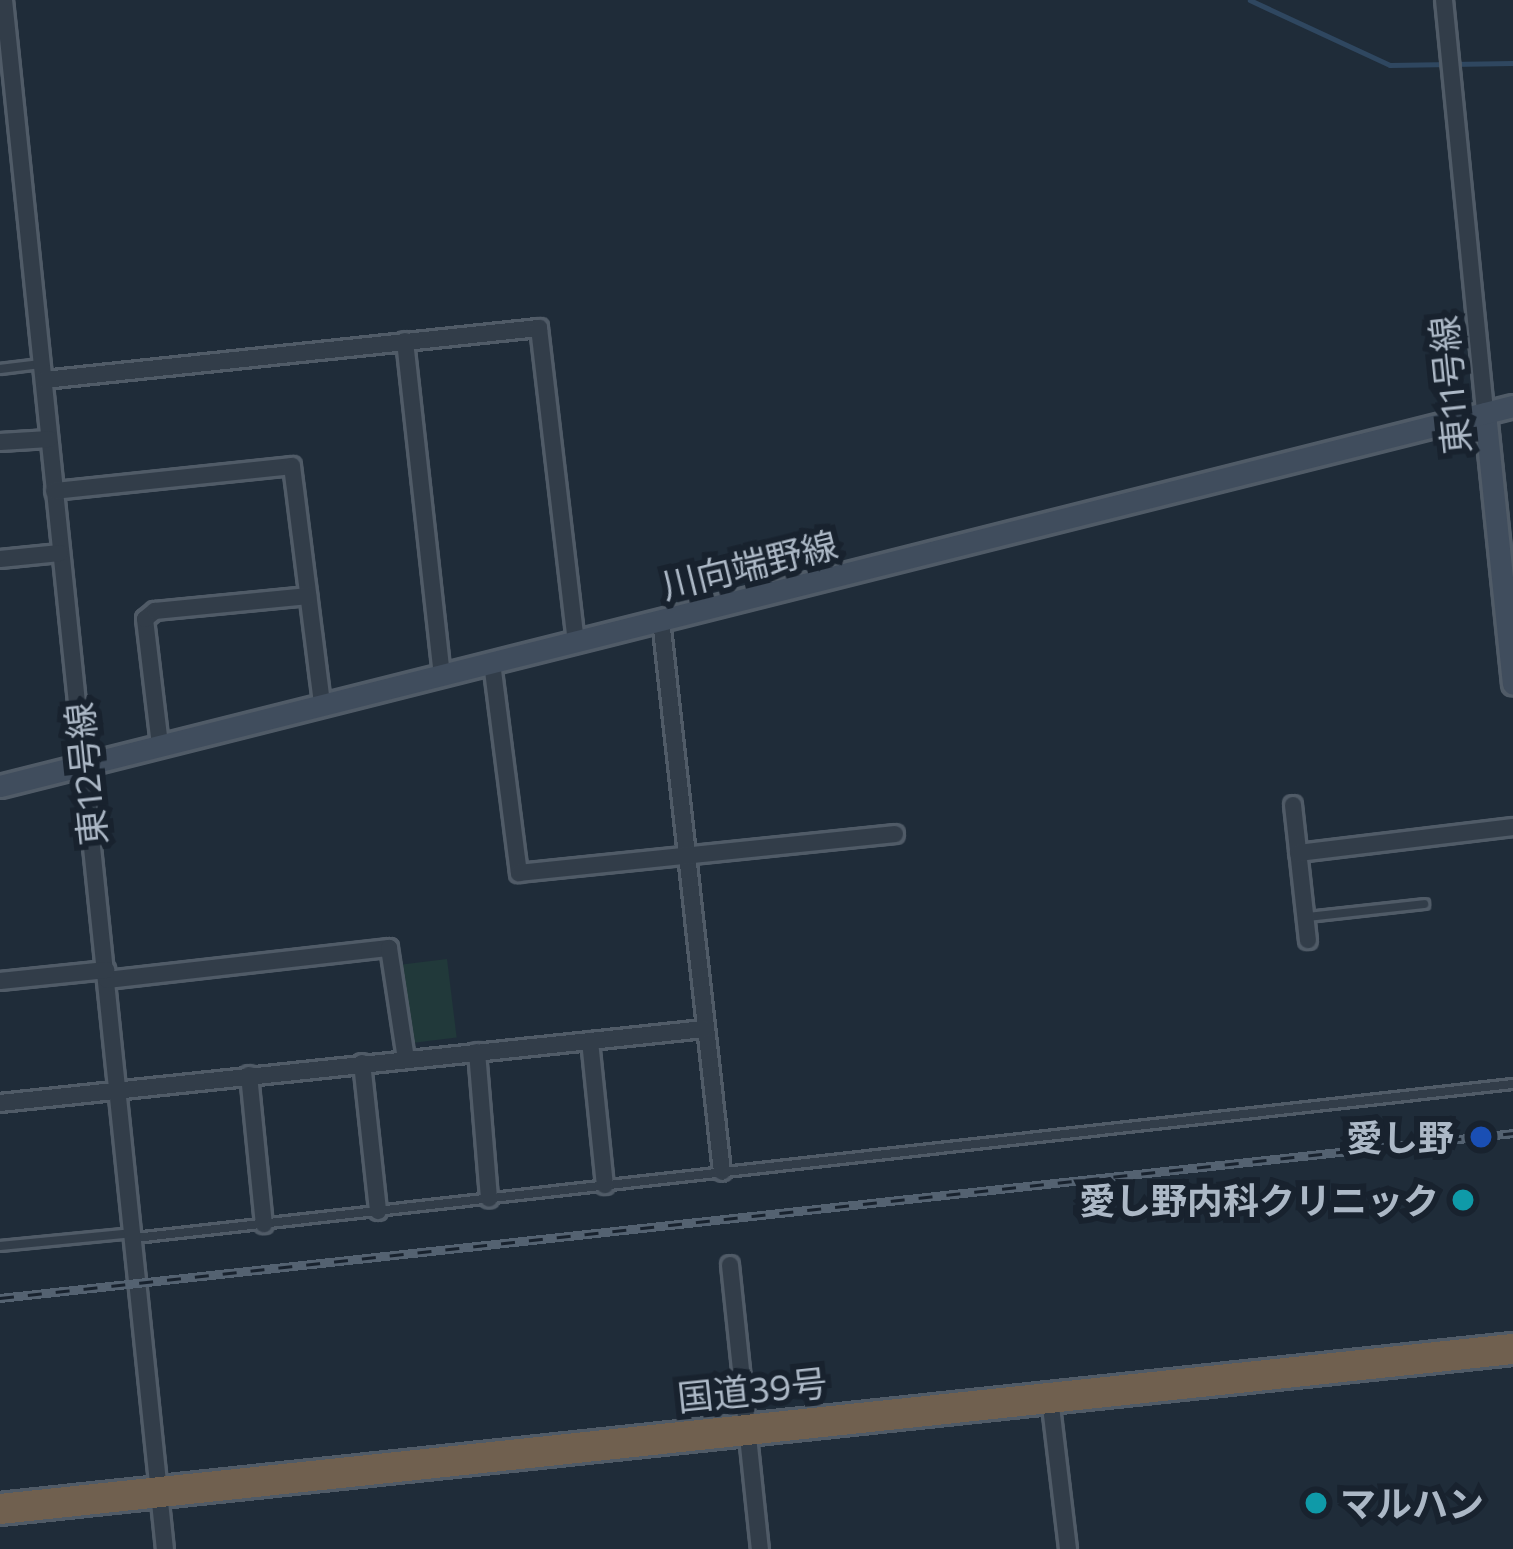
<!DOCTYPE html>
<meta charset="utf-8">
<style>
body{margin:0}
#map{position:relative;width:1513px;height:1549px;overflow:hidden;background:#1f2c39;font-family:Commissioner,"Noto Sans JP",sans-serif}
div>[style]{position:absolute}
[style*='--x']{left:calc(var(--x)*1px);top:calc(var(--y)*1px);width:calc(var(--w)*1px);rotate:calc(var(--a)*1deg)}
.green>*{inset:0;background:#21393a;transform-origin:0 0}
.stream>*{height:4.5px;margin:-2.25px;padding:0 2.25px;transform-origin:2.25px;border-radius:2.25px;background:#2f4760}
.roads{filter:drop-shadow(3px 0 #505b67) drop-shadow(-3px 0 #505b67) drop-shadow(0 3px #505b67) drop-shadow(0 -3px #505b67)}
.lane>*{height:8px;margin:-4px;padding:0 4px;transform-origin:4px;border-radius:4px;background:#323d49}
.street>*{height:16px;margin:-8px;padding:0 8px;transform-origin:8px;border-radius:8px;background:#323d49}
.secondary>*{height:21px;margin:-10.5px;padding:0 10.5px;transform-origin:10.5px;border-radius:10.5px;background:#404d5d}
.highway>*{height:30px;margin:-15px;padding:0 15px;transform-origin:15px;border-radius:15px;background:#70604f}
.rail>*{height:9px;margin-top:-4.5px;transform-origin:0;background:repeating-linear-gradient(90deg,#18222e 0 14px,#546271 0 28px);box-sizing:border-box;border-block:3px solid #546271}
.dots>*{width:33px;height:33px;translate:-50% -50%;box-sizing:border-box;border:6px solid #18222e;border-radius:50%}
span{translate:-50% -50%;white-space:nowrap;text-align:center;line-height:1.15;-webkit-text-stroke:12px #18222e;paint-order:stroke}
.street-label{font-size:36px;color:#acb8c6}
.poi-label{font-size:36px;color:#acb8c6;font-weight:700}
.right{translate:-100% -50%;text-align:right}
.left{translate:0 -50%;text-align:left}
</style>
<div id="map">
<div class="green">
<i style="left:447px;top:959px;width:79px;height:45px;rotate:83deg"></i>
</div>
<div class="stream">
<i style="--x:1250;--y:0;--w:154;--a:24.9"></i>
<i style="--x:1390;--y:65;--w:123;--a:-0.9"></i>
</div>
<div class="roads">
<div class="lane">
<i style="--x:0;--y:369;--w:41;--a:-7"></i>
<i style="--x:1307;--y:917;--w:118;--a:-6.3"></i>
<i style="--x:135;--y:1238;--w:1387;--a:-6.38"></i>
<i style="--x:0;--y:1246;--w:134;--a:-5.6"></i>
</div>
<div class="street">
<i style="--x:4;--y:0;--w:1557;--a:84.07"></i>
<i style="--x:1444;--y:0;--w:415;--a:84.3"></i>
<i style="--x:405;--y:341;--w:336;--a:83.7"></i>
<i style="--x:44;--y:380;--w:498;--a:-6"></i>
<i style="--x:539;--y:328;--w:316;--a:83.3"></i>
<i style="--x:0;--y:442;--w:49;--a:-3.5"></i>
<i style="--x:54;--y:491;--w:239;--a:-6"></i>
<i style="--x:292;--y:466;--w:241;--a:82.8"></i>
<i style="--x:0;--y:559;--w:60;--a:-5.7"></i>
<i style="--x:661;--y:620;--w:555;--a:83.69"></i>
<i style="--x:492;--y:663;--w:212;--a:82.7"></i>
<i style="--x:519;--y:873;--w:378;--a:-5.9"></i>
<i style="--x:160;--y:745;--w:127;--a:-96.8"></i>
<i style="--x:145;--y:619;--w:13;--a:-39"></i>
<i style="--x:155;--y:611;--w:154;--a:-5.6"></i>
<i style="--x:1293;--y:805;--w:136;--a:83.7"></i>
<i style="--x:1298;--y:853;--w:217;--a:-6.9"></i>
<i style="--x:107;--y:980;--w:284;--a:-6.5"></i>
<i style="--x:389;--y:948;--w:112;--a:81.3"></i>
<i style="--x:0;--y:981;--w:107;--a:-5.9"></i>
<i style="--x:590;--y:1041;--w:145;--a:84.1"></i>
<i style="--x:477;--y:1052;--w:147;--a:85.3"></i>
<i style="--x:362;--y:1063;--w:149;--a:83.8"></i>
<i style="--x:249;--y:1075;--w:150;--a:84.3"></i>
<i style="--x:0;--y:1103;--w:708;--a:-6"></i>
<i style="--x:730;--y:1265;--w:286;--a:84"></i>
<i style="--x:1050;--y:1398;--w:152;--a:83.2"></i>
</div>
<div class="secondary">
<i style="--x:1485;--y:413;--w:272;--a:84.1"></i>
<i style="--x:0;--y:786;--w:1560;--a:-14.1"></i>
</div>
<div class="highway">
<i style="--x:0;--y:1509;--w:1521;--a:-6.04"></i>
</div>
</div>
<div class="rail">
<i style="--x:0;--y:1298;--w:1522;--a:-6.22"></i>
</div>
<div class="dots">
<i style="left:1481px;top:1137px;background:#1a4fb4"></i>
<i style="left:1463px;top:1200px;background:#0f9aa8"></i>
<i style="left:1316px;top:1503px;background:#0f9aa8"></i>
</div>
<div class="street-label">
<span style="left:1449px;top:385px;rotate:-96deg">東11号線</span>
<span style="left:749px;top:564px;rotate:-14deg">川向端野線</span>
<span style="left:85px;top:774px;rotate:-96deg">東12号線</span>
<span style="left:752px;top:1389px;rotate:-6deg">国道39号</span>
</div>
<div class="poi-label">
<span class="right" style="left:1454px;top:1137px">愛し野</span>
<span class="right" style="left:1439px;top:1200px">愛し野内科クリニック</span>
<span class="left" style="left:1340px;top:1503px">マルハン</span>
</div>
</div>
